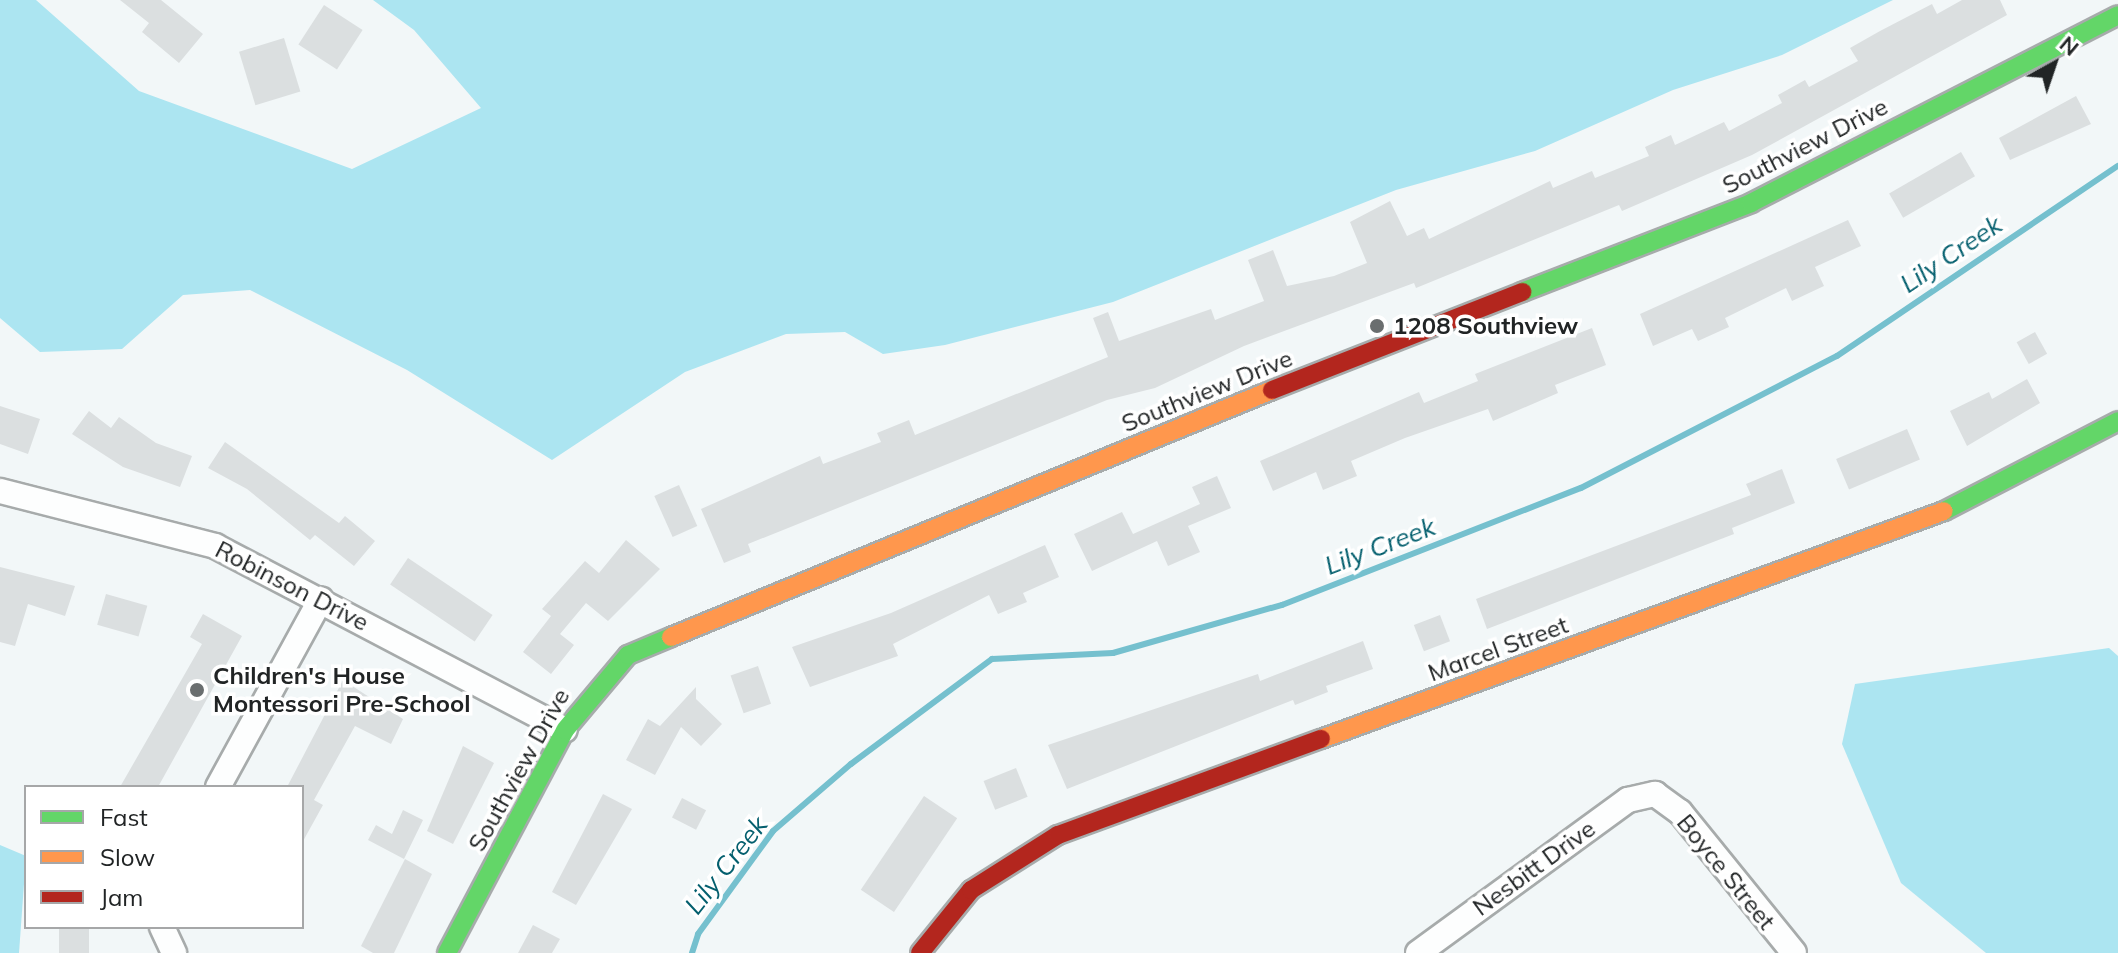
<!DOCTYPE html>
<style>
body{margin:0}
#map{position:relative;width:2118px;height:953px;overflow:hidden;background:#f2f7f8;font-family:Mulish,sans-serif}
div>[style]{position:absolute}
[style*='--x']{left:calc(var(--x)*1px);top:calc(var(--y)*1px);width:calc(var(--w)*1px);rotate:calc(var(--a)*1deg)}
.forest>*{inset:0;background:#ace5f1}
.stream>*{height:6px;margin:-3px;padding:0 3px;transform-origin:3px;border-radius:3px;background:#75c0ce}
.building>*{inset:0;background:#dbdfe0;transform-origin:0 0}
.roads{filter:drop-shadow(2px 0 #a7abab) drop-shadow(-2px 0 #a7abab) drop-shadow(0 2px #a7abab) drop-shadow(0 -2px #a7abab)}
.street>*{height:24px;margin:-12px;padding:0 12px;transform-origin:12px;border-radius:12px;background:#fdfefe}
.fast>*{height:18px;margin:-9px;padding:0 9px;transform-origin:9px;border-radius:9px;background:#63d668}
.slow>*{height:18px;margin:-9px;padding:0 9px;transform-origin:9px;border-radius:9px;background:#ff974d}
.jam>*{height:18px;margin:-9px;padding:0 9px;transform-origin:9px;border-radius:9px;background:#b3261e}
.dots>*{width:22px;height:22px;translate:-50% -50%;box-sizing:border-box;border:4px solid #fff;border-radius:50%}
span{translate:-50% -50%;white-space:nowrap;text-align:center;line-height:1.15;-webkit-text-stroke:7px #fff;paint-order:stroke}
.street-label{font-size:24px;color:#212425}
.poi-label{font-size:24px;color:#212425;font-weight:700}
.left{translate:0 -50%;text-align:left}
.water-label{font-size:26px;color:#045f6e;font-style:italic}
.legend{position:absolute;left:24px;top:785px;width:280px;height:144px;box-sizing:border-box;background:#fff;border:2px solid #a6a7a8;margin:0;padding:10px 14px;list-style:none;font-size:24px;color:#212425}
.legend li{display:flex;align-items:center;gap:16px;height:40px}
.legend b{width:40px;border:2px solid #a6a7a8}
.north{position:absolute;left:2014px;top:24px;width:80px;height:80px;-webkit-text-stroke:6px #fff;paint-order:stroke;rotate:40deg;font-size:22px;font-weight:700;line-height:32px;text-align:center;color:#212425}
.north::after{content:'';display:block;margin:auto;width:28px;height:36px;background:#212425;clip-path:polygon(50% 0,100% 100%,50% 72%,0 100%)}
</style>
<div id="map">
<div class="forest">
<i style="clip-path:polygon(0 0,36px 0,139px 91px,352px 169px,481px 108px,414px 30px,373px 0,1893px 0,1782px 55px,1673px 90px,1535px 151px,1396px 190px,1113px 302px,945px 345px,883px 354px,845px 332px,786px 334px,685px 372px,552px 460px,407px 370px,250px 290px,183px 295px,122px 349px,40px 352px,0 318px)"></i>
<i style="clip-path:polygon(2109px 648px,2118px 656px,2118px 953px,1986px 953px,1901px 883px,1842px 744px,1855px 684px)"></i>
<i style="clip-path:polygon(0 845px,26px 856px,19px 953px,0 953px)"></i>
</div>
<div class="stream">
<i style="--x:692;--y:953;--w:20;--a:-72"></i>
<i style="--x:698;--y:934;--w:127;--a:-53.9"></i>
<i style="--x:773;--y:831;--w:103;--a:-40.7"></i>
<i style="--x:851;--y:764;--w:176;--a:-36.7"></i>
<i style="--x:992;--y:659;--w:121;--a:-2.8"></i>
<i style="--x:1113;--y:653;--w:176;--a:-15.9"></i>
<i style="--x:1282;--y:605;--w:321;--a:-21.4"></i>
<i style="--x:1581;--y:488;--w:288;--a:-27.3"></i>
<i style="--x:1837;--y:356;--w:339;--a:-34.1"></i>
</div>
<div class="building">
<i style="clip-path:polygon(120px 0,161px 0,203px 34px,179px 63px,142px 32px,149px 23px)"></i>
<i style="clip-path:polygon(1962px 0,2000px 0,2007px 15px,1752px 155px,1622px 211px,1619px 205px,1416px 288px,1414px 283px,1244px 346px,1155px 388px,1107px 400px,748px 544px,751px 552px,724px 563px,701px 509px,820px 456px,823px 464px,881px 442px,877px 433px,909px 420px,915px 435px,1108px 357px,1093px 318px,1108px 312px,1119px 341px,1211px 309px,1215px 320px,1264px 301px,1248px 260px,1273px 250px,1287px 286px,1334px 276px,1367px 263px,1350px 222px,1390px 201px,1407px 236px,1424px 228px,1429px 239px,1550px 181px,1553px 188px,1592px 171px,1595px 178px,1649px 156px,1645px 147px,1671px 135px,1675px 145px,1724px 122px,1729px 131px,1782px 103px,1778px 95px,1805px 80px,1809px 87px,1858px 61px,1850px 48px,1880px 31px,1932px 4px,1937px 14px)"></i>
<i style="left:324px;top:5px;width:46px;height:47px;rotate:33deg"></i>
<i style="left:284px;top:38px;width:56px;height:47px;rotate:73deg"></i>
<i style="clip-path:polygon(2076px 96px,2091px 124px,2010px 160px,1999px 138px)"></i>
<i style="left:1961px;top:152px;width:28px;height:83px;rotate:60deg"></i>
<i style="clip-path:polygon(1848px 220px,1861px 246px,1815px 267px,1824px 286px,1792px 301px,1786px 288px,1725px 318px,1729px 327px,1698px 341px,1692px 329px,1653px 346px,1640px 314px)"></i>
<i style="clip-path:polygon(1592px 328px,1606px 365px,1555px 385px,1558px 393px,1493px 421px,1488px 409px,1405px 438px,1351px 461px,1357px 476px,1323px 490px,1316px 472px,1273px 491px,1260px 461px,1419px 392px,1424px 403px,1478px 381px,1475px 374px)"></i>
<i style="left:2035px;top:332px;width:25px;height:21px;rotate:61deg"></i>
<i style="clip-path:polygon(2027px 379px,2040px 403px,1967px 446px,1950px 411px,1989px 392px,1992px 399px)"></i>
<i style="clip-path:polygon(0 406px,40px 419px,28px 454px,0 444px)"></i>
<i style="clip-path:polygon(89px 411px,111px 428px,119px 417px,156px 443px,192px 456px,180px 487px,123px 467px,72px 434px)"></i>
<i style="left:1907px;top:429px;width:33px;height:77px;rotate:67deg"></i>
<i style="clip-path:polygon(225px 442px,339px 523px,345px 516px,375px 541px,354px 566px,315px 535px,310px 540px,247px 489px,208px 468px)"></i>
<i style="clip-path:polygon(1782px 469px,1795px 503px,1732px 528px,1734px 534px,1487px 629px,1476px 599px,1751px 495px,1746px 484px)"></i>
<i style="clip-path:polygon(1217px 476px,1231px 508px,1188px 526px,1200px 552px,1168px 566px,1157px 541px,1092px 571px,1074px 534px,1122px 512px,1133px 534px,1200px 504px,1192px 487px)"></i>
<i style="left:679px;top:485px;width:45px;height:27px;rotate:66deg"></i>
<i style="clip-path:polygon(626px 540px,660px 569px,608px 621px,586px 603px,560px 634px,574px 645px,551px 674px,523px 652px,551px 616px,542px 609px,585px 561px,599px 573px)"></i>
<i style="clip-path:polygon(1045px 545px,1059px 577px,1023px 593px,1027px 602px,998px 614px,989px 595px,893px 644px,898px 656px,810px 687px,792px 647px,891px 613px)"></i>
<i style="left:408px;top:558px;width:102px;height:32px;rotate:34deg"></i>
<i style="clip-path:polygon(0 567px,75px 586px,65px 616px,28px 604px,15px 646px,0 642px)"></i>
<i style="left:106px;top:594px;width:43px;height:32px;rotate:16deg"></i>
<i style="clip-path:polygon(203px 614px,242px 636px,158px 787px,120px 787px,202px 644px,190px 637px)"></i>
<i style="left:1440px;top:615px;width:28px;height:28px;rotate:69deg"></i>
<i style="clip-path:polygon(1363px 641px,1373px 669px,1326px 686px,1328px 692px,1295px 705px,1293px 700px,1067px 789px,1048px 745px,1258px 674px,1260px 681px)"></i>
<i style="left:758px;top:666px;width:40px;height:29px;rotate:71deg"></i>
<i style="clip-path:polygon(343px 680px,403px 719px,391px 744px,355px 726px,314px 800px,323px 805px,302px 843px,302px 787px,287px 787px)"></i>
<i style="clip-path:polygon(696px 687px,696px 699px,722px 724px,701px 746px,681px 727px,655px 775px,626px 760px,648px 719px,660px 726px)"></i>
<i style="clip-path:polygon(463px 746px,494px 763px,453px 844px,427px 831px)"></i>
<i style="left:1016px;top:768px;width:31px;height:35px;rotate:68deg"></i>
<i style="clip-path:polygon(603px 794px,632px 809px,576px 905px,552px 892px)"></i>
<i style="left:924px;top:796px;width:40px;height:113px;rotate:34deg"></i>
<i style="left:682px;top:798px;width:27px;height:22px;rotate:27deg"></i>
<i style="clip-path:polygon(403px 810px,423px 820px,404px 859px,368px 840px,376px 825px,392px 834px)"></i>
<i style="clip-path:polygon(405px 859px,432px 874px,394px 953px,373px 953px,361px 946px)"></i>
<i style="clip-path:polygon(533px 925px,560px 939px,552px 953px,518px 953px)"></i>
<i style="left:59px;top:927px;width:30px;height:26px"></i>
</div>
<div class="roads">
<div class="street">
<i style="--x:0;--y:491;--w:222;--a:14.3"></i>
<i style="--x:215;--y:546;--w:395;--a:27.7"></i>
<i style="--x:218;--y:787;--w:214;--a:-61.3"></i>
<i style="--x:162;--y:927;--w:29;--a:65"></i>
<i style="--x:1418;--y:953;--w:260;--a:-36.1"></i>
<i style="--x:1628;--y:800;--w:28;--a:-13"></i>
<i style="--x:1655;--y:794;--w:31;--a:36"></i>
<i style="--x:1680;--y:812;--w:181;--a:51"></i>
</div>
<div class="fast">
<i style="--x:1522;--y:292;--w:246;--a:-21.2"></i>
<i style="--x:1751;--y:203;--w:412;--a:-27.1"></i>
<i style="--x:1944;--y:511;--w:196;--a:-27.3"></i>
<i style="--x:447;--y:953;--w:252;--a:-62.1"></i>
<i style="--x:565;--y:730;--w:98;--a:-50"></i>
<i style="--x:628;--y:655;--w:47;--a:-22.7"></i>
</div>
<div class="slow">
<i style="--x:671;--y:637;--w:650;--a:-22.34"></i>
<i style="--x:1321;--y:739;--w:663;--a:-20.1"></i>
</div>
<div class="jam">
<i style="--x:1272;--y:390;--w:269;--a:-21.4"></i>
<i style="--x:920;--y:953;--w:81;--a:-51"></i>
<i style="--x:971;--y:890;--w:103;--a:-32.3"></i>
<i style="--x:1058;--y:835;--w:280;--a:-20.1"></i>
</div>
</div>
<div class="dots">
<i style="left:1377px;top:326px;background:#6a6e6f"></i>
<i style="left:197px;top:690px;background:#6a6e6f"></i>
</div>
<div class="street-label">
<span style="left:1805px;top:146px;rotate:-27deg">Southview Drive</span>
<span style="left:1207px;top:391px;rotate:-22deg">Southview Drive</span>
<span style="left:292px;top:586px;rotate:27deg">Robinson Drive</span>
<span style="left:1498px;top:649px;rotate:-20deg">Marcel Street</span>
<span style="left:519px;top:770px;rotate:-61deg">Southview Drive</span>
<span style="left:1534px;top:868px;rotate:-36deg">Nesbitt Drive</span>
<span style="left:1726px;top:872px;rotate:51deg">Boyce Street</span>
</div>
<div class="poi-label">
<span class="left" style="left:1393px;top:326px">1208 Southview</span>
<span class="left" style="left:213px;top:690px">Children's House<br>Montessori Pre-School</span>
</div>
<div class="water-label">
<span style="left:1951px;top:254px;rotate:-34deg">Lily Creek</span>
<span style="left:1380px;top:546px;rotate:-21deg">Lily Creek</span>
<span style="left:726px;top:865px;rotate:-52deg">Lily Creek</span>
</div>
<ul class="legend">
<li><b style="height:10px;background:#63d668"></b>Fast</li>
<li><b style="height:10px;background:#ff974d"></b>Slow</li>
<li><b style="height:10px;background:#b3261e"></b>Jam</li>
</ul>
<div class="north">N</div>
</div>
